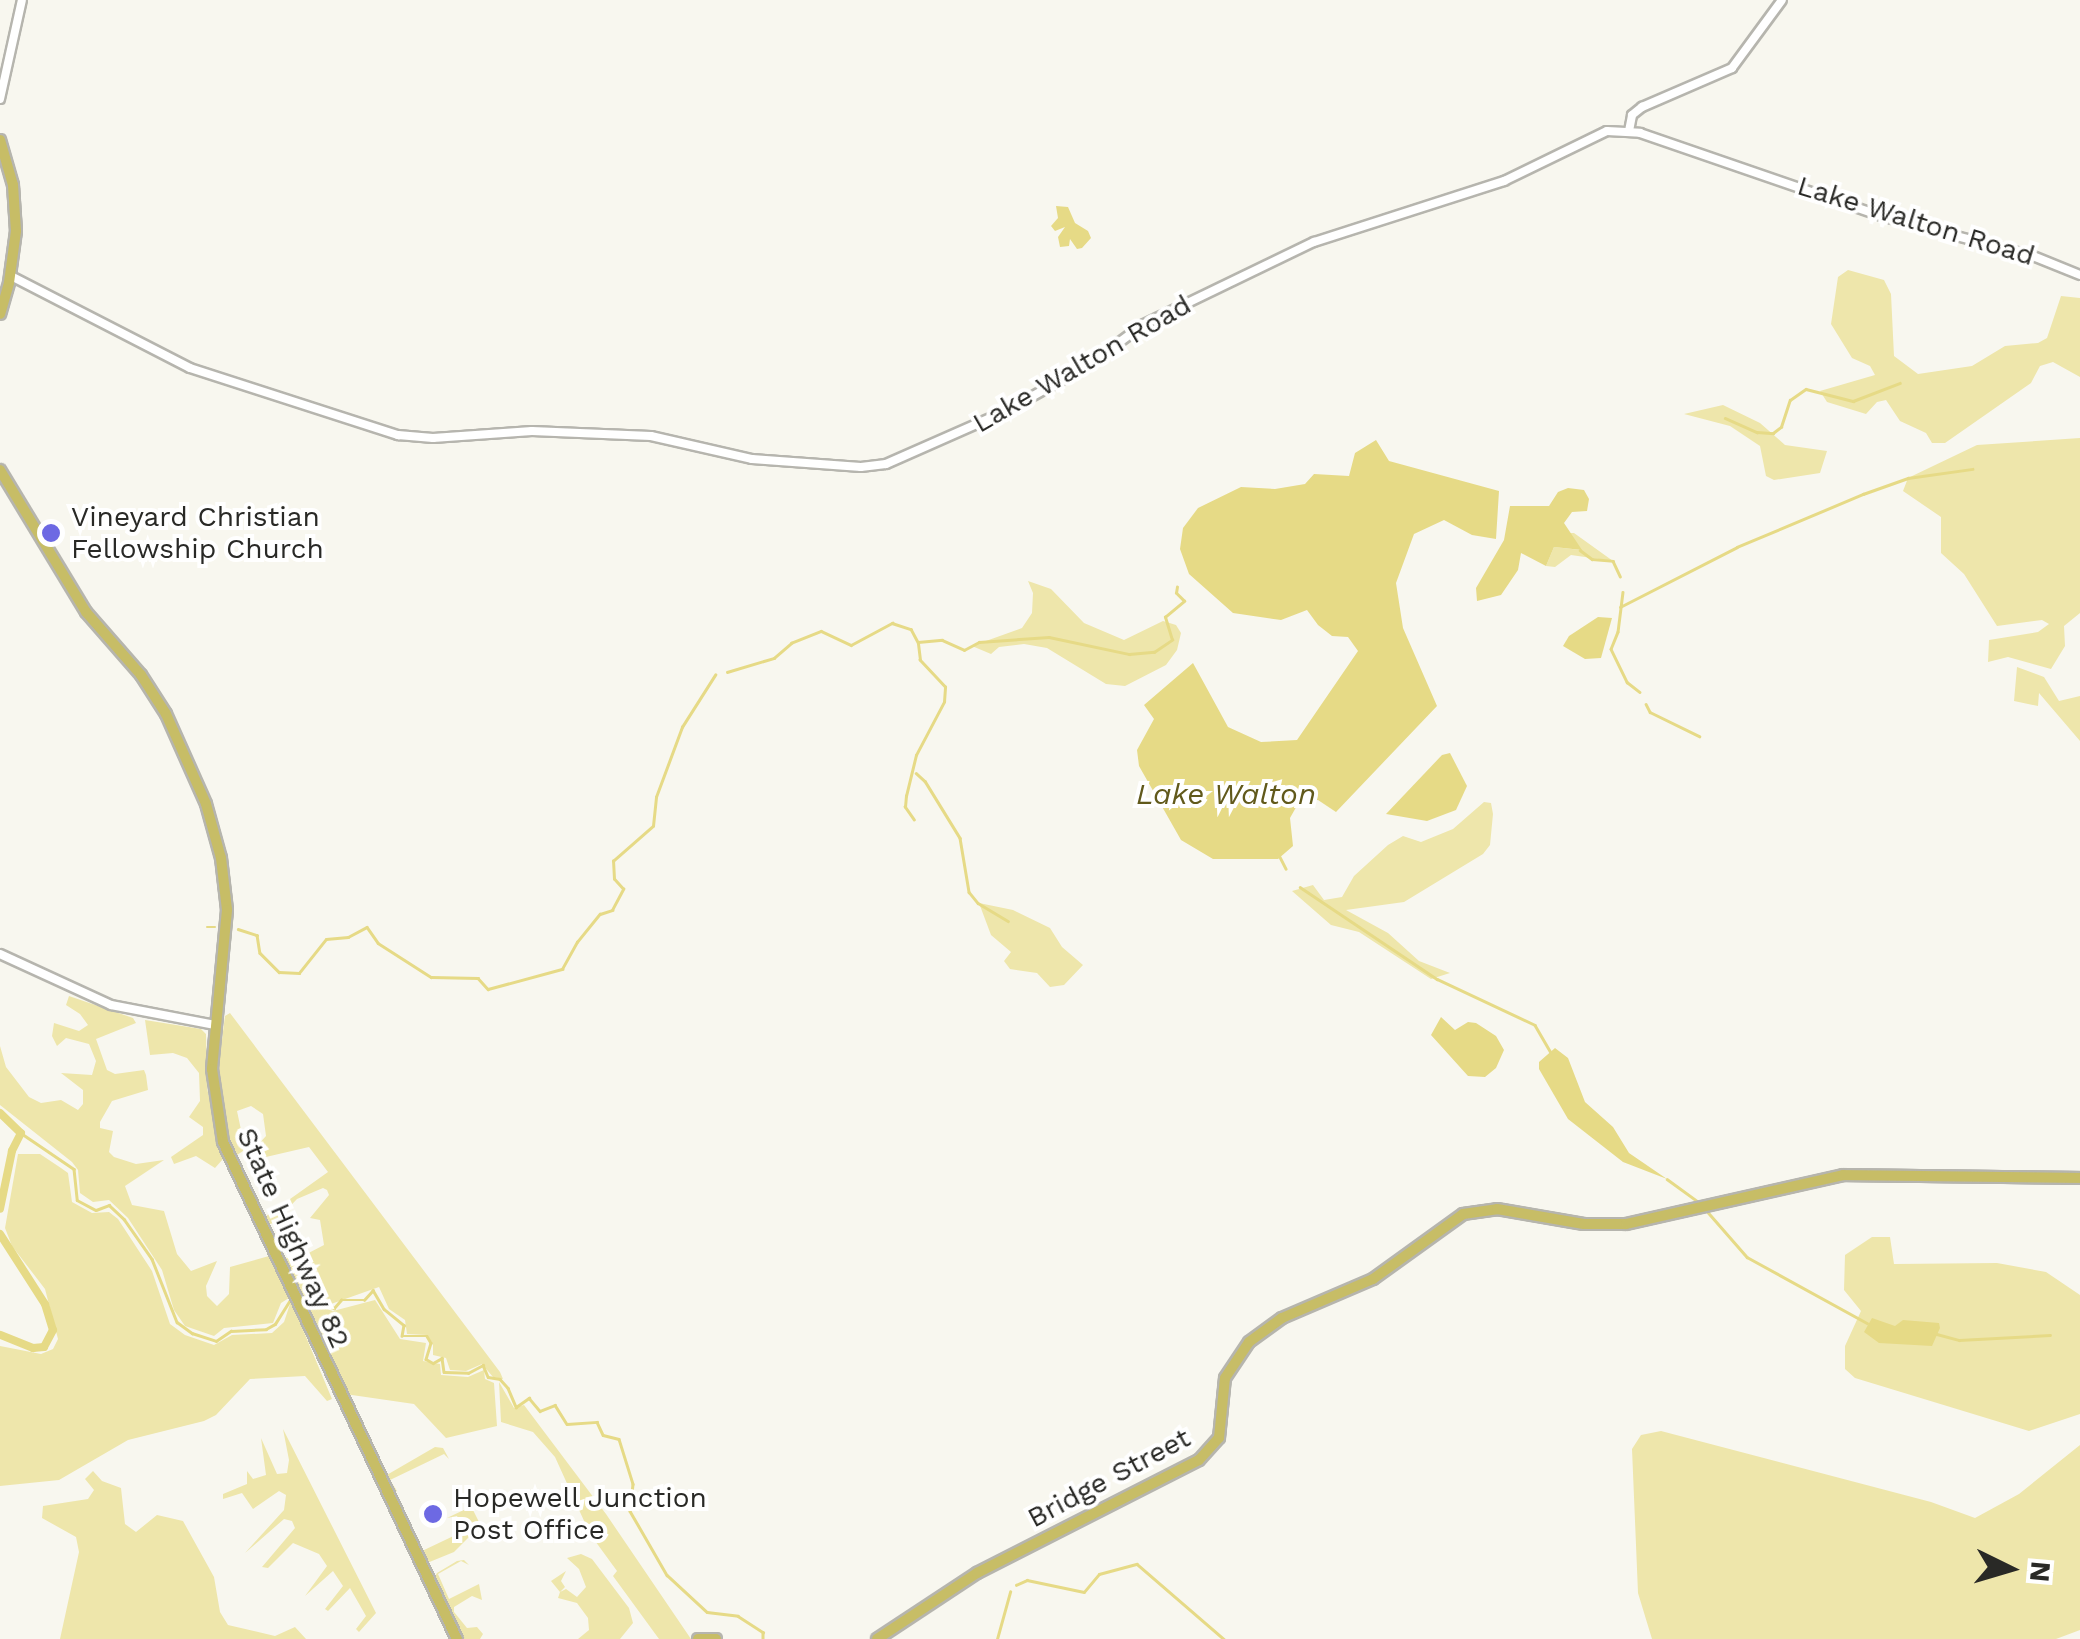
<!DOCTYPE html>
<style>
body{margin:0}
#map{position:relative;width:2080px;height:1639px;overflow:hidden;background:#f8f7ef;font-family:"Work Sans",sans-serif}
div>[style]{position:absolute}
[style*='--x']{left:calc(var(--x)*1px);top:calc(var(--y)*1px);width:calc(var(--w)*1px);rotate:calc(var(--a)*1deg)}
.green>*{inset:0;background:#eee6ab}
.water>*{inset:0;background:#e6da86}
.stream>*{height:2.5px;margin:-1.25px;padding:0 1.25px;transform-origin:1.25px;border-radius:1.25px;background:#e6da86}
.river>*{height:8px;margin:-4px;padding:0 4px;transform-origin:4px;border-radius:4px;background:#e6da86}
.roads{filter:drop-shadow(2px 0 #b6b5ae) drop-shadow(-2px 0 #b6b5ae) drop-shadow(0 2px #b6b5ae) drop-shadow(0 -2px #b6b5ae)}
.minor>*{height:8px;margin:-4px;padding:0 4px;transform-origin:4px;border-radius:4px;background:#fff}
.major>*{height:10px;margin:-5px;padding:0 5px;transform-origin:5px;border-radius:5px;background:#c7bd66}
.dots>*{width:28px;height:28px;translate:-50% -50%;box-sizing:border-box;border:5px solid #fff;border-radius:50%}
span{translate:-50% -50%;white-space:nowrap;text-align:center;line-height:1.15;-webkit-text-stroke:8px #fff;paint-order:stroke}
.street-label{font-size:28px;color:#292926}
.poi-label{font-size:28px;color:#292926}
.left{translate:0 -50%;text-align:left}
.water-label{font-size:30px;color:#61591b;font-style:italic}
.north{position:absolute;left:1960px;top:1519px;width:100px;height:100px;-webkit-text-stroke:8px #fff;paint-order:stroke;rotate:95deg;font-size:28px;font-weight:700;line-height:40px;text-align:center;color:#292926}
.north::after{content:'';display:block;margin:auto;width:35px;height:45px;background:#292926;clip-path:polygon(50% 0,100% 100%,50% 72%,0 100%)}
</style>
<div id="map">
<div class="green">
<i style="clip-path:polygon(1848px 270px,1884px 280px,1891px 294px,1894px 356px,1918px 374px,1972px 366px,2005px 346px,2038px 343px,2047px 338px,2061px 296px,2080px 298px,2080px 377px,2053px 362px,2040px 366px,2031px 383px,1945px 443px,1932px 443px,1926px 433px,1900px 421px,1886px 400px,1877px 402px,1866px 414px,1827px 402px,1820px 391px,1875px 375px,1870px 366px,1852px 358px,1831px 324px,1838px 277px)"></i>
<i style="clip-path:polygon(1723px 405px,1760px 423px,1785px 445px,1827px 451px,1820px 473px,1774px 480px,1766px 476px,1760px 446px,1730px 426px,1684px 414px)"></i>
<i style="clip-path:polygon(2080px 438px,2080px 613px,2064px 626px,2065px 646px,2051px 669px,2008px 657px,1988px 662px,1989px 640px,2038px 632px,2049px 624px,2042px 620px,1997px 626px,1964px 574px,1941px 553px,1941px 517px,1903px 491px,1908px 478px,1977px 445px)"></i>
<i style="clip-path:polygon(1569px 533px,1574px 533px,1613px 561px,1571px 555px,1555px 567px,1546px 566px,1554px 547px,1581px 550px)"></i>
<i style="clip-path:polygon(1028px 581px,1051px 589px,1084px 623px,1124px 640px,1163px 621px,1176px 625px,1181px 633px,1177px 650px,1166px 665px,1125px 686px,1106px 684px,1047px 648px,1024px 644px,999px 647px,991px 654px,972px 646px,1022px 628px,1032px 613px,1033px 593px)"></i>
<i style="clip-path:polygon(2017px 667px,2044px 677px,2059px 701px,2080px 696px,2080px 741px,2039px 693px,2038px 706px,2014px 701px)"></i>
<i style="clip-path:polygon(1484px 802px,1491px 803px,1493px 814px,1490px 845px,1483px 854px,1404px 902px,1346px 910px,1388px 933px,1419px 961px,1450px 973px,1431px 979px,1359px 932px,1331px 925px,1292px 891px,1313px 885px,1324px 900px,1342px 897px,1354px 876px,1388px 845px,1403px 836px,1421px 842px,1453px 829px)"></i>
<i style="clip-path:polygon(979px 903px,1013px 910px,1050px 928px,1062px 947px,1083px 965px,1064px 985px,1050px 987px,1037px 973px,1010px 969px,1004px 961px,1011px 952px,991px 935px)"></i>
<i style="clip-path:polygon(69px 996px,133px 1018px,136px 1023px,96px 1039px,107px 1070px,115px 1074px,144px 1070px,146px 1075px,148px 1090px,112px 1101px,100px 1122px,100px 1128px,113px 1131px,109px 1152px,114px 1157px,136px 1164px,164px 1160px,125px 1186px,132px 1205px,164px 1211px,177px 1254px,191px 1271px,217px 1261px,206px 1286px,207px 1296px,217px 1306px,229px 1294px,230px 1267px,269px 1256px,289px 1298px,281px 1303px,273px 1323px,224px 1328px,214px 1336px,185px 1326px,174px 1310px,162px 1270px,128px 1218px,109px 1200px,93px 1202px,80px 1193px,78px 1170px,72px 1162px,0 1105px,0 1046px,6px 1067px,29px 1097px,41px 1103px,61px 1100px,78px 1110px,83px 1104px,83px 1090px,61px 1073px,92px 1075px,96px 1061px,89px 1044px,66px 1038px,57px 1046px,52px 1036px,54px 1023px,79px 1031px,88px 1025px,80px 1014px,66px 1005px)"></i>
<i style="clip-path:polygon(230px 1013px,500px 1372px,503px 1379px,493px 1377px,482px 1364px,466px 1371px,450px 1370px,446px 1358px,433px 1355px,433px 1344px,427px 1335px,407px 1334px,405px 1320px,389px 1309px,379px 1287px,331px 1304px,296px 1294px,282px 1257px,295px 1260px,324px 1245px,320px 1220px,310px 1218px,329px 1195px,327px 1190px,323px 1188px,297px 1199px,274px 1223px,265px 1225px,262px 1219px,328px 1172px,309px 1147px,253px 1160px,253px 1150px,266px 1136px,263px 1114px,251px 1106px,237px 1111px,244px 1144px,243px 1151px,234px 1157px,221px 1111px,218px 1071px,225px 1016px)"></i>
<i style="clip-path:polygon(145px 1020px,201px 1029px,206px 1034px,207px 1088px,223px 1159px,215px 1168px,196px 1156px,174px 1164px,171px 1157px,203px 1135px,203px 1127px,189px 1117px,200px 1101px,199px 1073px,187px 1058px,173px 1053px,150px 1055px)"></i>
<i style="clip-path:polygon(18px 1154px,40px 1154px,61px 1168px,68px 1173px,72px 1202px,92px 1213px,109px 1212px,118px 1219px,152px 1271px,170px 1324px,185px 1335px,214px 1345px,232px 1335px,272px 1333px,284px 1322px,291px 1301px,332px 1399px,327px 1401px,305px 1376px,250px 1379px,216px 1415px,204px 1421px,128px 1440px,59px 1480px,0 1486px,0 1346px,41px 1354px,53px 1349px,58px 1339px,45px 1289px,12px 1246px,5px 1228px)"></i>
<i style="clip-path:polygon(1872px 1237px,1890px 1237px,1894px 1264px,1997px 1263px,2046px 1272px,2080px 1295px,2080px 1414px,2029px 1431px,1855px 1378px,1845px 1369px,1845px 1346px,1861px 1311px,1844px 1290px,1845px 1255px)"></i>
<i style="clip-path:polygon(300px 1300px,333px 1311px,375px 1300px,400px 1339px,426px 1343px,423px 1361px,440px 1364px,441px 1375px,468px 1377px,484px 1370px,485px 1379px,494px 1383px,497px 1426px,446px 1438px,414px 1404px,345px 1394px)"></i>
<i style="clip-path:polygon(499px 1382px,514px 1408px,524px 1405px,606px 1514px,691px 1639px,659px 1639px,613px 1576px,617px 1571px,590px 1534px,555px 1457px,533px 1432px,501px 1422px)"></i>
<i style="clip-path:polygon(283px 1429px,376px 1613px,359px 1632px,356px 1629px,366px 1616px,350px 1588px,328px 1611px,325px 1609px,343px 1586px,333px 1571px,305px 1596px,327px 1566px,319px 1554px,293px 1543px,268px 1568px,262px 1567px,295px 1528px,292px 1521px,284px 1519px,245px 1553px,284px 1510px,286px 1495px,279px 1491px,253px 1509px,242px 1493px,223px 1499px,223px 1494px,247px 1484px,247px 1471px,253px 1479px,266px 1475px,261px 1438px,277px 1474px,287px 1473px,289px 1460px)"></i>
<i style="clip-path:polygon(1661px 1431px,1931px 1502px,1975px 1518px,2019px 1494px,2080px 1445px,2080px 1630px,2056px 1639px,1652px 1639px,1638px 1593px,1632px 1449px,1641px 1435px)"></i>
<i style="clip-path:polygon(435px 1447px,443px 1448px,449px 1459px,444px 1454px,390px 1480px,397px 1491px,393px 1493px,385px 1476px)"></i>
<i style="clip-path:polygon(93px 1471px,102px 1481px,121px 1488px,125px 1524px,136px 1532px,157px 1515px,183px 1521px,214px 1577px,220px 1612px,228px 1625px,275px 1636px,295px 1627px,306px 1639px,60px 1639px,79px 1552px,76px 1537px,42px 1518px,43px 1506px,88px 1499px,94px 1490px,85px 1479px)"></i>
<i style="clip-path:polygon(466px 1496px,479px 1522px,475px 1531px,454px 1552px,427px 1563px,422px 1551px,464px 1531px,457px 1516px,447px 1518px,470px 1507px)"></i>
<i style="clip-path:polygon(581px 1554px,592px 1559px,629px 1608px,633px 1623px,620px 1639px,578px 1639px,589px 1630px,588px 1618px,577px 1603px,558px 1598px,560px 1592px,551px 1581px,566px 1571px,561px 1581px,565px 1587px,560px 1592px,566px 1589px,577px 1597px,586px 1587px,579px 1569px,567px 1558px)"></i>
<i style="clip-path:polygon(464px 1560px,469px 1565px,461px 1561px,438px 1574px,449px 1599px,479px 1584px,482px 1600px,472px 1596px,454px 1607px,454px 1612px,467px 1628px,477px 1627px,483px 1634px,480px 1639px,464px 1639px,434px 1578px,437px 1573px,457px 1561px)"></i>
</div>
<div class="water">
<i style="clip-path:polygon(1056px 206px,1068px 207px,1075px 223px,1088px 231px,1091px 238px,1082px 248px,1077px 249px,1070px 239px,1069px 246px,1060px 247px,1058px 237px,1065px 227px,1055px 231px,1051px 226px,1058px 218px)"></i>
<i style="clip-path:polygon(1376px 440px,1389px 461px,1499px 491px,1496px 539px,1472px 535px,1444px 520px,1414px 534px,1396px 583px,1403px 628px,1437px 706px,1336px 812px,1318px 800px,1299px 802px,1290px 818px,1293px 846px,1278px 859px,1213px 859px,1181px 840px,1139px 766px,1137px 750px,1154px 719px,1144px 705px,1193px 663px,1228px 727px,1261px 742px,1297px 740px,1358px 651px,1348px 637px,1332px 636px,1318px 625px,1307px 610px,1281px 620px,1233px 613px,1189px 574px,1180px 549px,1183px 528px,1198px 508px,1241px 487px,1275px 489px,1305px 484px,1314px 474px,1349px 476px,1355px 453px)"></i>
<i style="clip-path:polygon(1568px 488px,1584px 490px,1589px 499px,1587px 511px,1572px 512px,1564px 523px,1582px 550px,1554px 547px,1546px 566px,1521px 553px,1518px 570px,1501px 595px,1477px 601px,1476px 588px,1504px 540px,1510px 506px,1549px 506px,1558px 492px)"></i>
<i style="clip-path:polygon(1598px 617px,1612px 618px,1601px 658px,1585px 659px,1563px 646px,1569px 636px)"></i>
<i style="clip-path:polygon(1450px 753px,1467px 786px,1456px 810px,1427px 821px,1386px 814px,1442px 755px)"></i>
<i style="clip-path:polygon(1441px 1017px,1455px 1030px,1468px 1022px,1476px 1023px,1496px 1036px,1504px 1050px,1496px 1068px,1485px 1077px,1468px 1076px,1431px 1035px)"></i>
<i style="clip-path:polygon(1555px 1048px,1568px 1058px,1585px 1102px,1613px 1127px,1629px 1153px,1667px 1179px,1623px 1162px,1568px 1119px,1539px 1069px,1539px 1062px)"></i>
<i style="clip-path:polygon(1872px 1318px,1895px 1326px,1903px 1320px,1939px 1323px,1940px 1328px,1932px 1346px,1879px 1343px,1864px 1332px)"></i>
</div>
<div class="stream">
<i style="--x:1725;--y:418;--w:35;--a:24"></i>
<i style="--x:1757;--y:432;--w:16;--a:4"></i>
<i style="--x:1773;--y:433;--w:10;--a:-37"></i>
<i style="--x:1781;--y:427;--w:28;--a:-72"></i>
<i style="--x:1790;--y:400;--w:19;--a:-35"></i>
<i style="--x:1806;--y:389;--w:49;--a:14.3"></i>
<i style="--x:1853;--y:401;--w:50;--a:-21"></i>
<i style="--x:1580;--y:550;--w:15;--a:37"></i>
<i style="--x:1592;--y:559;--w:21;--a:5"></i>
<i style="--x:1613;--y:561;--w:17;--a:65"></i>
<i style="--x:1623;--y:592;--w:40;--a:97.1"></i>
<i style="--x:1618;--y:632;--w:18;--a:112"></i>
<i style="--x:1611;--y:649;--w:37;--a:64"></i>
<i style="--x:1627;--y:682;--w:16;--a:38"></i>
<i style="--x:1620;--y:607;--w:131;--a:-27.1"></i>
<i style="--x:1737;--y:547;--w:137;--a:-22.8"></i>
<i style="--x:1863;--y:494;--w:48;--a:-19.6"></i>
<i style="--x:1908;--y:478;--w:65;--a:-8"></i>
<i style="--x:727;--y:672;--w:49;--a:-16.6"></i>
<i style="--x:774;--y:658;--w:23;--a:-41"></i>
<i style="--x:791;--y:643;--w:32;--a:-22"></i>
<i style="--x:821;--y:631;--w:33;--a:25"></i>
<i style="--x:851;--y:645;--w:47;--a:-28.2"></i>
<i style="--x:892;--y:623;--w:20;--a:18"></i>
<i style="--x:911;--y:629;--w:15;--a:62"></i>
<i style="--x:918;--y:642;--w:24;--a:-5"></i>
<i style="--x:942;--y:640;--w:24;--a:24"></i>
<i style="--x:964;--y:650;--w:17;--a:-28"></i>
<i style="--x:979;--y:642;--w:70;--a:-4.1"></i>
<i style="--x:1049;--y:637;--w:82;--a:12"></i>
<i style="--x:1129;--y:654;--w:25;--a:-5"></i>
<i style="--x:1154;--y:652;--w:22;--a:-34"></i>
<i style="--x:1172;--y:640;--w:24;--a:-107"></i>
<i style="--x:1165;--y:617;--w:25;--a:-40"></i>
<i style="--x:1184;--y:601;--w:11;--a:-135"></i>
<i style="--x:1176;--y:593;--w:6;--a:-81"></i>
<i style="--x:1646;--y:704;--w:9;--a:63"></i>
<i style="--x:1650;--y:712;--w:55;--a:26.1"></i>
<i style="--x:916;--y:773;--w:12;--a:42"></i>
<i style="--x:925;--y:781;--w:67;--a:58.4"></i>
<i style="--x:960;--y:838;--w:55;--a:80.5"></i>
<i style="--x:969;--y:892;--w:14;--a:51"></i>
<i style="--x:978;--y:903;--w:35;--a:31"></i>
<i style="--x:914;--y:820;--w:16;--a:-125"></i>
<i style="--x:905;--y:807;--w:11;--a:-85"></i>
<i style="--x:906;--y:796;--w:42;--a:-76.3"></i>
<i style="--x:916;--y:755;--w:60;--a:-62.2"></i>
<i style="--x:944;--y:702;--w:15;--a:-86"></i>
<i style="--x:945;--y:687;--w:37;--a:-133"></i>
<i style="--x:920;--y:660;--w:17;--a:-97"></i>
<i style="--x:1280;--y:857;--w:13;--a:63"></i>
<i style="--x:1300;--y:887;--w:165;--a:33.9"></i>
<i style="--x:1437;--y:979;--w:108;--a:25.1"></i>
<i style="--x:1535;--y:1025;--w:32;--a:60"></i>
<i style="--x:207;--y:927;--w:8;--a:0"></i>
<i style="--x:238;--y:929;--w:20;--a:18"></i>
<i style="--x:257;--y:935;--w:18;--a:81"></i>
<i style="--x:260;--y:953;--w:27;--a:45"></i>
<i style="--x:279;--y:972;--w:20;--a:3"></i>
<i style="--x:299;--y:973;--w:43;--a:-51.5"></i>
<i style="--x:326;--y:939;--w:22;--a:-5"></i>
<i style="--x:348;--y:937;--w:21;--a:-28"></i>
<i style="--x:367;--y:927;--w:19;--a:55"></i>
<i style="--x:378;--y:943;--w:63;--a:32.7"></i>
<i style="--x:431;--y:977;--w:47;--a:1.2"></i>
<i style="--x:478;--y:978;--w:15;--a:48"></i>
<i style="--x:488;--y:989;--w:77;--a:-15.1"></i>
<i style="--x:562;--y:969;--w:31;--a:-61"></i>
<i style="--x:577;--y:942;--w:36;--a:-51"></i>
<i style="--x:600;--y:914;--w:13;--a:-18"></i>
<i style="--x:612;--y:910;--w:24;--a:-62"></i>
<i style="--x:623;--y:889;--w:13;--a:-132"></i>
<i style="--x:614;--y:879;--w:18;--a:-93"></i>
<i style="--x:613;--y:861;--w:53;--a:-41.2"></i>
<i style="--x:653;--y:826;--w:29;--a:-84"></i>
<i style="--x:656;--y:797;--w:75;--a:-69.6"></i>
<i style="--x:682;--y:727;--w:62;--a:-57.6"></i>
<i style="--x:21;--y:1133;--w:64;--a:34.2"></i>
<i style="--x:74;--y:1169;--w:31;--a:84"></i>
<i style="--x:77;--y:1200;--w:21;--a:28"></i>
<i style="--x:96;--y:1210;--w:14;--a:-21"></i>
<i style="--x:109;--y:1205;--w:21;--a:43"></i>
<i style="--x:124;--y:1219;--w:49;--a:55"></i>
<i style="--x:152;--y:1259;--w:68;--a:68.4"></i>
<i style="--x:177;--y:1322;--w:19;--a:36"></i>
<i style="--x:192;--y:1333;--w:25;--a:18"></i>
<i style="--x:216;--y:1341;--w:18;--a:-34"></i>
<i style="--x:231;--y:1331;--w:35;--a:-3"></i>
<i style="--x:266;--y:1329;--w:10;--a:-29"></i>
<i style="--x:275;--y:1324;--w:28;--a:-58"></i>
<i style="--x:1667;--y:1179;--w:41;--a:36"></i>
<i style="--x:1707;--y:1211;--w:61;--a:49"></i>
<i style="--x:1747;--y:1257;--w:137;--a:28.8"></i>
<i style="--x:302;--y:1297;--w:34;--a:19"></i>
<i style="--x:334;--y:1308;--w:11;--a:-49"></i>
<i style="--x:341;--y:1300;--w:23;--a:0"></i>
<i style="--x:364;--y:1300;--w:13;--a:-48"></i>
<i style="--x:373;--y:1290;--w:22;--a:60"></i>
<i style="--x:384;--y:1309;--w:26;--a:39"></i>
<i style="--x:404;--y:1325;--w:11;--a:100"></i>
<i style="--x:402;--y:1336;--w:25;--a:0"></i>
<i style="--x:427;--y:1336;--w:8;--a:60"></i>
<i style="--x:431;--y:1343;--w:17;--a:107"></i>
<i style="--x:426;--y:1359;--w:8;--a:30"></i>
<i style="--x:433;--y:1363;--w:10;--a:-29"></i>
<i style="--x:442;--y:1358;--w:14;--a:82"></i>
<i style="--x:444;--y:1372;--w:24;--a:2"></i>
<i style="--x:468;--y:1373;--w:17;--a:-28"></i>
<i style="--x:483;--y:1365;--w:13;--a:67"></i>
<i style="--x:488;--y:1377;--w:12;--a:9"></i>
<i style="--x:500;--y:1379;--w:12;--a:48"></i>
<i style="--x:508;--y:1388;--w:21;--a:67"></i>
<i style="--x:516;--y:1407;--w:16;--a:-35"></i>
<i style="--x:529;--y:1398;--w:17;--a:50"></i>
<i style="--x:540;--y:1411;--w:16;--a:-22"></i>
<i style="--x:555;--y:1405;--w:22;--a:58"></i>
<i style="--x:567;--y:1424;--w:30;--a:-4"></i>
<i style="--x:597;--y:1422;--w:14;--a:65"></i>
<i style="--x:603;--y:1435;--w:16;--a:14"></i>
<i style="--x:619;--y:1439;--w:47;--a:72.7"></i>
<i style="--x:633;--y:1484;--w:27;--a:96"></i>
<i style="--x:630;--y:1511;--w:74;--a:60"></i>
<i style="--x:667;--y:1575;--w:54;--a:42.8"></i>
<i style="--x:707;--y:1612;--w:31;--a:7"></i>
<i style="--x:738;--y:1616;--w:30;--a:33"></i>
<i style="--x:763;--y:1632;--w:7;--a:90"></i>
<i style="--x:1933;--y:1333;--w:27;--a:15"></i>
<i style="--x:1959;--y:1340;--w:91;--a:-3.1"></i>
<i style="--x:1016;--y:1585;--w:12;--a:-24"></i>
<i style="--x:1027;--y:1580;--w:58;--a:11.9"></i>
<i style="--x:1084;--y:1592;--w:23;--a:-50"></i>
<i style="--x:1099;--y:1574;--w:39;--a:-15"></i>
<i style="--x:1137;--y:1564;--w:115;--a:40.8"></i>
<i style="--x:997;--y:1639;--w:49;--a:-74.5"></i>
</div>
<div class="river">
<i style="--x:0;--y:1113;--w:29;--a:44"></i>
<i style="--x:21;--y:1133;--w:20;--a:117"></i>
<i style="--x:12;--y:1151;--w:59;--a:101.7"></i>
<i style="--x:0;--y:1234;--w:83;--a:57.3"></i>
<i style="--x:45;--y:1304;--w:27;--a:73"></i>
<i style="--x:53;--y:1330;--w:19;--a:118"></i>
<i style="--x:44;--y:1347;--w:11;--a:175"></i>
<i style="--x:33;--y:1348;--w:35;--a:-158"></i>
</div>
<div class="roads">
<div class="minor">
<i style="--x:0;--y:99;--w:101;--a:-77.5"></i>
<i style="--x:1629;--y:131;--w:16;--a:-79"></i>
<i style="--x:1632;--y:115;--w:13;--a:-39"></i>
<i style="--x:1642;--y:107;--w:98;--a:-23.4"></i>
<i style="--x:1732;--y:68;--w:84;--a:-53.7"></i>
<i style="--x:11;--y:276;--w:201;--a:27.2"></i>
<i style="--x:190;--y:368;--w:219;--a:17.9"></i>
<i style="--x:398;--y:435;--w:35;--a:5"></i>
<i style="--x:433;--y:438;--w:99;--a:-4"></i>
<i style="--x:532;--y:431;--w:119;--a:2.4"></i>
<i style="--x:651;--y:436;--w:104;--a:12.8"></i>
<i style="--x:752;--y:459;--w:109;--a:4.2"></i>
<i style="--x:861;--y:467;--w:25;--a:-7"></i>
<i style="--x:886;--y:464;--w:131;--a:-23.8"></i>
<i style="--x:1006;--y:411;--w:96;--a:-29.2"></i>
<i style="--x:1090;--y:364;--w:67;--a:-36.5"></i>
<i style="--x:1144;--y:324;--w:189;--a:-25.8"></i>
<i style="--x:1314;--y:242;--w:200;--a:-17.8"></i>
<i style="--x:1504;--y:181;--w:114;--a:-25.9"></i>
<i style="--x:1607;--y:131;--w:33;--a:3"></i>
<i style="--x:1640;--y:133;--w:258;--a:19"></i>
<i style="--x:1884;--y:217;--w:154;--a:14.7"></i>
<i style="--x:2033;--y:256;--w:51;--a:22"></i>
<i style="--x:0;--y:954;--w:122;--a:24.7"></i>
<i style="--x:111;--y:1005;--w:106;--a:10.9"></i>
</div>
<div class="major">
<i style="--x:0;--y:140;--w:47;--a:73.9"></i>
<i style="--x:13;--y:185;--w:46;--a:86.3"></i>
<i style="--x:16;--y:231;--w:52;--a:97.7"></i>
<i style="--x:9;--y:283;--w:32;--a:106"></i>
<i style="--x:0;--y:470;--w:166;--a:58.8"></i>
<i style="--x:86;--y:612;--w:84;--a:48.9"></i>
<i style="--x:141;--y:675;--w:46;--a:57.3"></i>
<i style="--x:166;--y:714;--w:98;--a:66"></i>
<i style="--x:206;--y:804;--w:56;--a:74.5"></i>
<i style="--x:221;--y:858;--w:52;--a:83.4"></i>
<i style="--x:227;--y:910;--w:160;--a:95.4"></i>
<i style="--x:212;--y:1069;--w:74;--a:81.4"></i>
<i style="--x:223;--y:1142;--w:549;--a:64.79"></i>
<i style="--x:698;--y:1639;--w:18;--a:0"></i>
<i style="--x:877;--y:1639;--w:120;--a:-33.4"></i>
<i style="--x:977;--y:1573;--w:249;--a:-27"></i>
<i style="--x:1199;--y:1460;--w:30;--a:-48"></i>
<i style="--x:1219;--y:1438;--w:60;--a:-84.3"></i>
<i style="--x:1225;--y:1378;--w:43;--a:-56.3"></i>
<i style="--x:1249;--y:1342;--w:41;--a:-36"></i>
<i style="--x:1282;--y:1318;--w:99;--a:-23.2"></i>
<i style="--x:1373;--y:1279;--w:111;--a:-35.8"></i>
<i style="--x:1463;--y:1214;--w:34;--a:-8"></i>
<i style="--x:1497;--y:1209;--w:88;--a:9.8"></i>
<i style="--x:1584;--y:1224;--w:42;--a:0"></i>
<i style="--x:1626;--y:1224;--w:222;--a:-12.7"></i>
<i style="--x:1843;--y:1175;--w:237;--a:0.7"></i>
</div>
</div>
<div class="dots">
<i style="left:51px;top:533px;background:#6d69e3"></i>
<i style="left:433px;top:1514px;background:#6d69e3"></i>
</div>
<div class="street-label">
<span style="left:1916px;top:221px;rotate:17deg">Lake Walton Road</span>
<span style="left:1082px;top:364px;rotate:-30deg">Lake Walton Road</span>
<span style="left:293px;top:1238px;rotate:66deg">State Highway 82</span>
<span style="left:1109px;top:1478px;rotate:-28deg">Bridge Street</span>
</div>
<div class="poi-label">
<span class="left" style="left:71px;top:533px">Vineyard Christian<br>Fellowship Church</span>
<span class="left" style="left:453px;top:1514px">Hopewell Junction<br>Post Office</span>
</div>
<div class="water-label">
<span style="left:1226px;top:794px">Lake Walton</span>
</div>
<div class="north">N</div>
</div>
